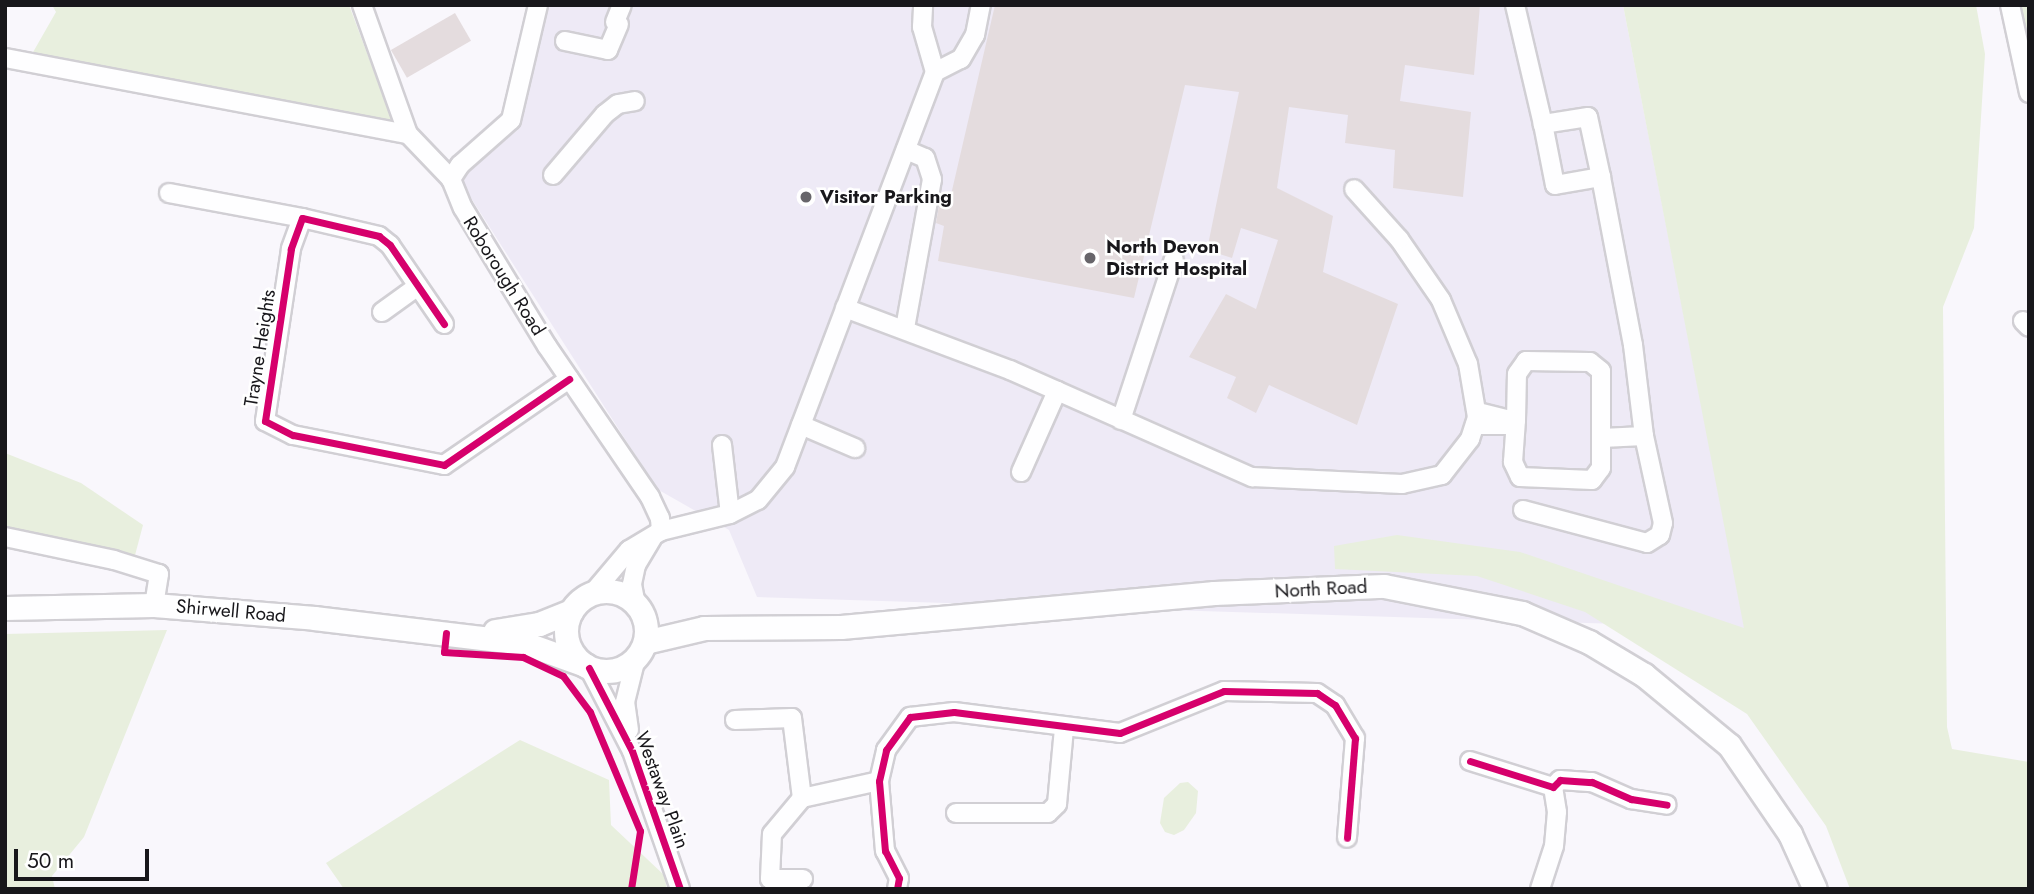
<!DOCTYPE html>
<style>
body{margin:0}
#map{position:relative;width:2034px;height:894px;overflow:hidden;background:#f9f7fc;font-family:Jost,sans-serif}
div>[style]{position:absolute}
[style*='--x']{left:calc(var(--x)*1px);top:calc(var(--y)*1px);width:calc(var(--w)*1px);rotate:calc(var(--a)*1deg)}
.built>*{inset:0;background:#eeeaf6}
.green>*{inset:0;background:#e8efde}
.building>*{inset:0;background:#e4dcde;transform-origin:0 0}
.roads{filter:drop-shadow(2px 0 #d1cfd4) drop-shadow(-2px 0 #d1cfd4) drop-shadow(0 2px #d1cfd4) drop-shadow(0 -2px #d1cfd4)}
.minor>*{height:18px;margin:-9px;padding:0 9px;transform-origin:9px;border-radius:9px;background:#fefeff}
.major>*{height:23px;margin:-11.5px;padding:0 11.5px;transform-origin:11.5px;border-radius:11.5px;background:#fefeff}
.major>.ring{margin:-11.5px;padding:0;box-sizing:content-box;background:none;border:23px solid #fefeff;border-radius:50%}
.cycleway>*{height:7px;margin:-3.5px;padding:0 3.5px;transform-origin:3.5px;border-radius:3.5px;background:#d6006c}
.dots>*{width:19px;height:19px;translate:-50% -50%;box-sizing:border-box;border:4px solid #fff;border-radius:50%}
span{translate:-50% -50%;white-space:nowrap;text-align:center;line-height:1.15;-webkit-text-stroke:5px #fff;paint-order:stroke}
.poi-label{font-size:19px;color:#18171b;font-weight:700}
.left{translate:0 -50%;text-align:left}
.street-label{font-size:19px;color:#18171b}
.frame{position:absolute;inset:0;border:7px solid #18171b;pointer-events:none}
.scale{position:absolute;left:14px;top:849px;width:135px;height:32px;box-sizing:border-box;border:4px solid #18171b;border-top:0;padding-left:9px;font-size:21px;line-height:24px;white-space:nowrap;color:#18171b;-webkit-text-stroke:5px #fff;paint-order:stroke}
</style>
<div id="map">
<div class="built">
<i style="clip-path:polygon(545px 5px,1623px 5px,1745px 628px,757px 597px,729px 530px,657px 489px,462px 184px,471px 167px,518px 130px)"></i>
</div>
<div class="green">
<i style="clip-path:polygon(52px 5px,349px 5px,392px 120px,335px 117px,32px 54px,56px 12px)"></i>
<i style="clip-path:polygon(1623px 5px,1976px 5px,1985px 54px,1974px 228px,1943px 307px,1947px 727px,1952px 749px,2029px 762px,2029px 889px,1850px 889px,1826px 826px,1747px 714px,1585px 612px,1477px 576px,1335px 569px,1334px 546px,1397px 535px,1520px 552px,1744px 628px)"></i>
<i style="clip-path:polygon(2016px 5px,2029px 5px,2029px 60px)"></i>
<i style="clip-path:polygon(5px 453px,81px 483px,143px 525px,134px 559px,5px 527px)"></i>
<i style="clip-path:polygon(167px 630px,84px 837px,52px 876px,55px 889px,5px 889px,5px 634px)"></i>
<i style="clip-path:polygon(520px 740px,609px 780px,611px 825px,664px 875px,667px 889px,344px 889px,326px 863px)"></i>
<i style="clip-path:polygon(1188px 782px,1198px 791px,1196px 813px,1184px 830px,1174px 835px,1165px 832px,1160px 823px,1164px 798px,1180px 783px)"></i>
</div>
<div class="building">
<i style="clip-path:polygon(995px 5px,1480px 5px,1474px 75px,1405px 65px,1400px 101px,1471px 112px,1463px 197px,1393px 188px,1395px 150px,1345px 143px,1348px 115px,1289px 107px,1277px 188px,1333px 216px,1323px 272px,1398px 304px,1357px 425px,1269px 385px,1256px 413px,1227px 398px,1236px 377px,1189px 357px,1226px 294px,1256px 309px,1278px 240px,1241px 228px,1232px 258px,1207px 250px,1239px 92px,1185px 85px,1134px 298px,938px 261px,944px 226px,936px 223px,940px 199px,950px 199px)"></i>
<i style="left:455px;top:13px;width:32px;height:74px;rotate:60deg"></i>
</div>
<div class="roads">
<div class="minor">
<i style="--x:362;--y:5;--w:137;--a:70.4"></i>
<i style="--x:408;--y:134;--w:62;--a:46.3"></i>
<i style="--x:538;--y:5;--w:118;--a:103.2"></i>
<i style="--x:511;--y:120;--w:68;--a:138.6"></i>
<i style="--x:460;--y:165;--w:17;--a:123"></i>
<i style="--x:451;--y:179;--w:31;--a:68"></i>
<i style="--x:463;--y:208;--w:162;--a:58.7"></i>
<i style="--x:547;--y:346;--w:183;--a:55.7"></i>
<i style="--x:650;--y:497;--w:23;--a:65"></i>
<i style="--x:660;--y:518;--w:13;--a:86"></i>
<i style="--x:661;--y:531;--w:37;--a:149"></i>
<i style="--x:629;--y:550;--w:57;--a:130.1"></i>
<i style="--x:1515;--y:5;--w:122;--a:76.8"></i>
<i style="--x:2010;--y:5;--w:90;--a:77.8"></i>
<i style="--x:615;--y:22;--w:18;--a:-68"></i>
<i style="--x:565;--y:41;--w:44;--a:11.8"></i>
<i style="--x:608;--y:50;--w:28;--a:-67"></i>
<i style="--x:5;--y:58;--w:410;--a:10.7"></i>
<i style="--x:935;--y:72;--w:29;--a:-27"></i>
<i style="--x:961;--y:59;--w:28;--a:-60"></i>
<i style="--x:975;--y:35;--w:31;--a:-79"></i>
<i style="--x:553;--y:175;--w:80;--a:-49.6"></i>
<i style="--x:605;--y:114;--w:16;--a:-38"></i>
<i style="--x:618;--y:104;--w:17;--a:-10"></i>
<i style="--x:169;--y:193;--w:135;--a:10.6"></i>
<i style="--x:845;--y:308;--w:176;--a:20.6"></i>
<i style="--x:1010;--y:370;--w:265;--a:23.9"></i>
<i style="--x:1252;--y:477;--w:150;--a:2.7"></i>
<i style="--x:1402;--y:484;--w:41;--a:-12.7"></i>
<i style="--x:1442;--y:475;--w:46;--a:-52.1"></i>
<i style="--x:1470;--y:439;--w:23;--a:-72"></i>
<i style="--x:1477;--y:417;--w:54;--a:-99.6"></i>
<i style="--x:1468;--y:364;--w:69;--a:-112.9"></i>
<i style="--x:1441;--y:300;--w:74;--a:-124.5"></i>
<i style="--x:1399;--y:239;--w:67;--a:-132"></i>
<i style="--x:382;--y:312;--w:44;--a:-35.8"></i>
<i style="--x:2023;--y:321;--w:8;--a:45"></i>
<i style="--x:444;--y:324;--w:96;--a:-124.4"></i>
<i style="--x:390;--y:245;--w:14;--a:-141"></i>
<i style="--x:379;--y:236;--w:79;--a:-166.8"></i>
<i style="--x:302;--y:218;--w:33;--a:110"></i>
<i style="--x:291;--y:249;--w:174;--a:98.6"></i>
<i style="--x:265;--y:421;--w:31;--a:27"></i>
<i style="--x:293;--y:435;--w:154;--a:11.2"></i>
<i style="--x:444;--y:465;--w:152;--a:-34.5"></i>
<i style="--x:905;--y:328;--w:151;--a:-79.7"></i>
<i style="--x:932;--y:179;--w:22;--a:-108"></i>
<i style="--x:925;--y:158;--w:21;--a:-157"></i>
<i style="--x:1121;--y:420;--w:169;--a:-71.8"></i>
<i style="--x:1510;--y:420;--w:6;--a:0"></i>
<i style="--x:1516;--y:420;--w:46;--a:-88.8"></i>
<i style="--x:1517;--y:374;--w:16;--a:-55"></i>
<i style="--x:1526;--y:361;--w:64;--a:0.9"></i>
<i style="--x:1590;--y:362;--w:14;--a:39"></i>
<i style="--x:1601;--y:371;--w:97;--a:90"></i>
<i style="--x:1601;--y:468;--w:15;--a:127"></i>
<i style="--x:1592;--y:480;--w:72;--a:-177.6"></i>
<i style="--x:1520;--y:477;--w:17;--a:-115"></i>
<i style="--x:1513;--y:462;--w:42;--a:-85.9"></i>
<i style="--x:801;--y:425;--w:59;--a:23.1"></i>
<i style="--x:1475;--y:425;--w:30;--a:0"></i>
<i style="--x:1505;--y:425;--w:7;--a:-45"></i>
<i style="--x:1510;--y:420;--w:34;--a:-166"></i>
<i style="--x:1602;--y:438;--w:42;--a:-2.7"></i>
<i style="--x:722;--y:445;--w:69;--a:83.4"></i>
<i style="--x:1021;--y:472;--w:89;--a:-66"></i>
<i style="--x:1523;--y:510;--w:128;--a:14.9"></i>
<i style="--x:1647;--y:543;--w:15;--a:-32"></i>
<i style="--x:1660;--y:535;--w:12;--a:-76"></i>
<i style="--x:1663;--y:523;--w:89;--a:-102.3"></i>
<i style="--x:1644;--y:436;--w:92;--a:-96.9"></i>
<i style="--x:1633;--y:345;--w:171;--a:-100.8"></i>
<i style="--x:1601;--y:177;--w:61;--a:-102.2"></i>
<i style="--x:1588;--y:117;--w:46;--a:171.2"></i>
<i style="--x:1543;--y:124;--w:62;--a:78.9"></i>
<i style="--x:1555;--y:185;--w:47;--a:-9.9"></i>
<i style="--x:661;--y:531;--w:71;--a:-13.8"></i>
<i style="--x:730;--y:514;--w:31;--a:-27"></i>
<i style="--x:758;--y:500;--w:43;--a:-50.7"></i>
<i style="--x:785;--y:467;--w:423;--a:-69.2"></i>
<i style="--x:935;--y:72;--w:47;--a:-106.1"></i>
<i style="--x:922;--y:27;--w:22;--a:-87"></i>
<i style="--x:5;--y:537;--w:111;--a:11.9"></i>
<i style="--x:114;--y:560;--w:47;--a:17.3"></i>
<i style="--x:159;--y:574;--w:31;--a:99"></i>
<i style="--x:636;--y:605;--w:21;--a:-101"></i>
<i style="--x:632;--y:584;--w:19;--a:-78"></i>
<i style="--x:636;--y:565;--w:31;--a:-59"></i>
<i style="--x:589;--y:668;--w:93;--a:62.6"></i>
<i style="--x:632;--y:751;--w:146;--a:70.8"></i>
<i style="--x:735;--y:720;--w:57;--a:-2"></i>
<i style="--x:792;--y:718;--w:81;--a:82.9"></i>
<i style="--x:629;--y:730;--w:28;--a:-98"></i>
<i style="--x:625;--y:702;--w:45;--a:-76"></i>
<i style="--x:1470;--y:761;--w:87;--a:17.4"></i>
<i style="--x:1553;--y:787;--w:10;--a:-45"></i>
<i style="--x:1560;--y:780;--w:32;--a:4"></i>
<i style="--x:1592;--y:782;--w:43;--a:23.6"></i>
<i style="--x:1631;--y:799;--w:36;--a:9"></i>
<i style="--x:956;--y:813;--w:92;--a:0"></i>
<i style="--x:1048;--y:813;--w:13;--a:-45"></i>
<i style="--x:1057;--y:804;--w:75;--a:-84.7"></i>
<i style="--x:803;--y:879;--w:33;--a:180"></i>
<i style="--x:770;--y:879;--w:45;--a:-87.5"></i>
<i style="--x:772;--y:834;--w:47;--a:-50.2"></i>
<i style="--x:802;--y:798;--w:79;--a:-12.4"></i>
<i style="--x:897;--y:889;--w:11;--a:-80"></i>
<i style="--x:899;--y:878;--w:30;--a:-117"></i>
<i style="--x:885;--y:851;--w:70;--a:-94.9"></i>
<i style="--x:879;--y:781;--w:32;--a:-77"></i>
<i style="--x:886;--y:750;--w:41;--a:-54"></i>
<i style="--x:910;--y:717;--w:44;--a:-6.5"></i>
<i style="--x:954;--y:712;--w:167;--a:7.2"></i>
<i style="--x:1120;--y:733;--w:112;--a:-22"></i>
<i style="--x:1224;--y:691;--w:93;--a:1.2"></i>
<i style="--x:1317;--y:693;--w:22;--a:34"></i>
<i style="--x:1335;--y:705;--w:39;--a:59"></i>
<i style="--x:1355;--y:738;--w:100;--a:94.6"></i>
<i style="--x:1540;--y:889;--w:45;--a:-72"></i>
<i style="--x:1554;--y:846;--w:34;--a:-85"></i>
<i style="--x:1557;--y:812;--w:25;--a:-99"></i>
</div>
<div class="major">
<i class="ring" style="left:566px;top:591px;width:57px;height:57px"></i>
<i style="--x:5;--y:608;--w:149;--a:-1.2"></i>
<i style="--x:154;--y:605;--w:161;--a:4.6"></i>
<i style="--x:314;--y:618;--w:211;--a:6.8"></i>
<i style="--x:524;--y:643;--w:65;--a:19.8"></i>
<i style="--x:495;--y:631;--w:45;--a:-9"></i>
<i style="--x:539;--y:624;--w:35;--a:-22"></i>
<i style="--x:645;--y:642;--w:61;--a:-13.3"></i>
<i style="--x:704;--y:628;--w:137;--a:-0.4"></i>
<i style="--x:841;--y:627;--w:375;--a:-5.2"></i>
<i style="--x:1214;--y:593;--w:170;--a:-2.4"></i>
<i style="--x:1384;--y:586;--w:141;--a:11.1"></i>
<i style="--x:1522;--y:613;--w:73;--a:23.4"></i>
<i style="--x:1589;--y:642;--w:64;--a:31"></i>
<i style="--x:1644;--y:675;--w:110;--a:39.5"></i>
<i style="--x:1729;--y:745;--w:108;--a:55.6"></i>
<i style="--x:1790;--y:834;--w:60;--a:65.6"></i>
</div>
</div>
<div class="cycleway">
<i style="--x:444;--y:324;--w:96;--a:-124.4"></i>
<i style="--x:390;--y:245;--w:14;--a:-141"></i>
<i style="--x:379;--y:236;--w:79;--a:-166.8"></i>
<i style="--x:302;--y:218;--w:33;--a:110"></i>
<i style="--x:291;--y:249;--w:174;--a:98.6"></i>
<i style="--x:265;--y:421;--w:31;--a:27"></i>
<i style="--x:293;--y:435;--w:154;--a:11.2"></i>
<i style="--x:444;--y:465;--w:152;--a:-34.5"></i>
<i style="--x:446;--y:633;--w:19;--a:96"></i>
<i style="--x:444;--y:652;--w:79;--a:3.6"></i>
<i style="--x:523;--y:657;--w:44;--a:25.4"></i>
<i style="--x:563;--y:676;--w:45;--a:53.1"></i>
<i style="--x:590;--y:712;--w:129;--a:67.2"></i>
<i style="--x:640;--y:831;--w:59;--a:98.8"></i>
<i style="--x:589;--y:668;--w:93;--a:62.6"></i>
<i style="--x:632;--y:751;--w:146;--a:70.8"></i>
<i style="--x:1470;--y:761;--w:87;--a:17.4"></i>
<i style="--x:1553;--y:787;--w:10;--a:-45"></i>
<i style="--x:1560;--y:780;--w:32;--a:4"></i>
<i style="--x:1592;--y:782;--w:43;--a:23.6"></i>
<i style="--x:1631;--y:799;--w:36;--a:9"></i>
<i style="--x:897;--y:889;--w:11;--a:-80"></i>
<i style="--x:899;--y:878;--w:30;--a:-117"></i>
<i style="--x:885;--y:851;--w:70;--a:-94.9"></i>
<i style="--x:879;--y:781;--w:32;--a:-77"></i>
<i style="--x:886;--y:750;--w:41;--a:-54"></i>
<i style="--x:910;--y:717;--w:44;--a:-6.5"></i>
<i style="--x:954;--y:712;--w:167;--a:7.2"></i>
<i style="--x:1120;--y:733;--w:112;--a:-22"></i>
<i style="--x:1224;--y:691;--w:93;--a:1.2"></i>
<i style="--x:1317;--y:693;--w:22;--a:34"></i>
<i style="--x:1335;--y:705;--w:39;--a:59"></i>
<i style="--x:1355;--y:738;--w:100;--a:94.6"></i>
</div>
<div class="dots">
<i style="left:806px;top:197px;background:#67656a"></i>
<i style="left:1090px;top:258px;background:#67656a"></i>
</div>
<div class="poi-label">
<span class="left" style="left:820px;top:197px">Visitor Parking</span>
<span class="left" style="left:1106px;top:258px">North Devon<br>District Hospital</span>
</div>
<div class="street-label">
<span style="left:504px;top:276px;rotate:58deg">Roborough Road</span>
<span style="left:260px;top:348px;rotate:-81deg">Trayne Heights</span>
<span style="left:1321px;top:589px;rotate:-3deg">North Road</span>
<span style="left:231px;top:611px;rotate:5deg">Shirwell Road</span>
<span style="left:662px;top:790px;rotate:70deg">Westaway Plain</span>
</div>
<div class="frame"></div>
<div class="scale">50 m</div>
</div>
